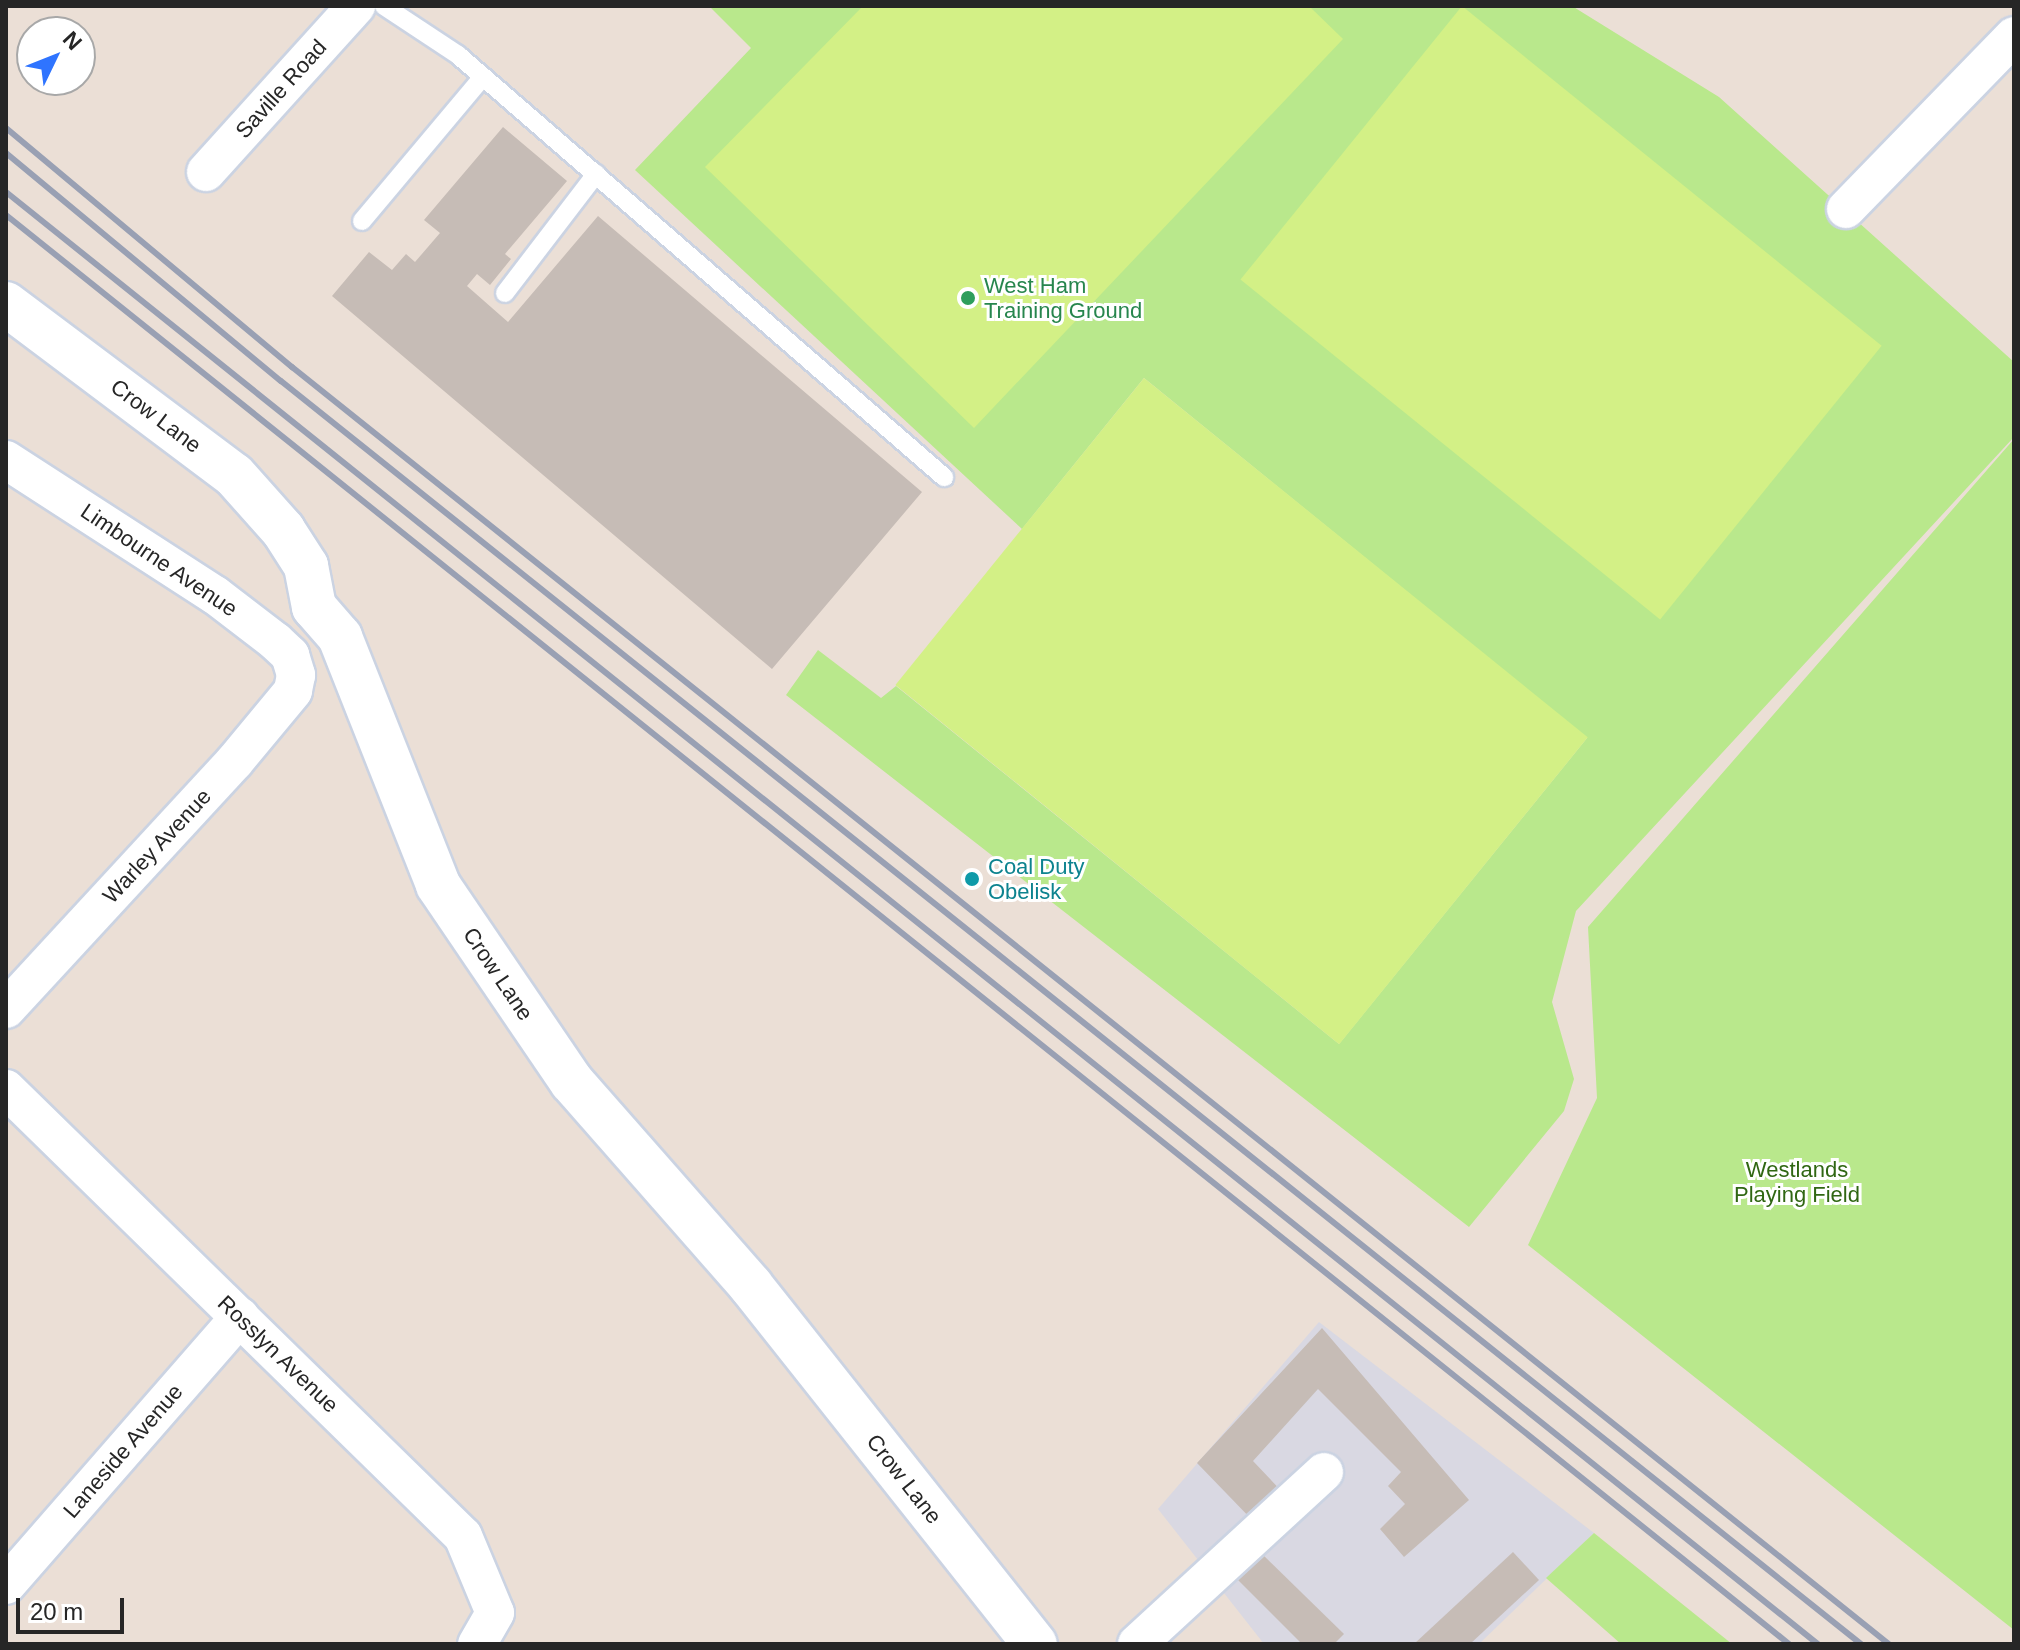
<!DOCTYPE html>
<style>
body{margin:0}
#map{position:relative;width:2020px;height:1650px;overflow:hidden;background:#ebdfd6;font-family:Arial,sans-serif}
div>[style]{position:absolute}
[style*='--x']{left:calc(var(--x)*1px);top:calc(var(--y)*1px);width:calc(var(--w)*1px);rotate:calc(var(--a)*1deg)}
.industrial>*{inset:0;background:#d9d8e2}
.green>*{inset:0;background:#b9e88c}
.pitch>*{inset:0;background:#d3f086;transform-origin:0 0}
.building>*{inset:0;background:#c6bcb6}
.roads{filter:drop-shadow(2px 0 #cbd3e2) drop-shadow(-2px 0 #cbd3e2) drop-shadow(0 2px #cbd3e2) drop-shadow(0 -2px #cbd3e2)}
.lane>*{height:18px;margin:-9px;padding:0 9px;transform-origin:9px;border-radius:9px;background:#fff}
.street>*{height:38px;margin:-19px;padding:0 19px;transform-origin:19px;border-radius:19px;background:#fff}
.secondary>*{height:44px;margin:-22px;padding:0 22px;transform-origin:22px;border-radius:22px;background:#fff}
.rail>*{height:6px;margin:-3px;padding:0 3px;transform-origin:3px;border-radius:3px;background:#99a0b3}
.dots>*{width:22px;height:22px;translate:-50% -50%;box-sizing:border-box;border:4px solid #fff;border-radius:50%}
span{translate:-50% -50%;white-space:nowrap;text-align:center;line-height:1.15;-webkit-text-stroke:6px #fff;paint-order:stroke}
.street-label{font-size:22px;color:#262626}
.leisure-label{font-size:22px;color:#27864d}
.left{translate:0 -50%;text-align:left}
.culture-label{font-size:22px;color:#0d838f}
.park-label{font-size:22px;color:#306713}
.frame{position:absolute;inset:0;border:8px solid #262626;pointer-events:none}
.north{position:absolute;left:16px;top:16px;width:80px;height:80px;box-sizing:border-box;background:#fff;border:2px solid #a8a8a8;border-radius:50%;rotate:47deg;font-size:22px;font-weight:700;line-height:32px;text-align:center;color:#262626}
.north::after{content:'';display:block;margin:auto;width:28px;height:36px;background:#2f74ff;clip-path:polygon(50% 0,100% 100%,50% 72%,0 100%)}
.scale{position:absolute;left:16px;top:1598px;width:108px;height:36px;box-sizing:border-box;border:4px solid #262626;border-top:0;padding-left:10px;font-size:24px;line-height:28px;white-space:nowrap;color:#262626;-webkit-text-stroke:6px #fff;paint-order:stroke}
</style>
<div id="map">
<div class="industrial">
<i style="clip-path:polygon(1319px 1322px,1594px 1533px,1479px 1644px,1264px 1644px,1158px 1509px)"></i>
</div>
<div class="green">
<i style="clip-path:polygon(709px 6px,1572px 6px,1719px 97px,2014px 362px,2014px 437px,1576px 911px,1552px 1002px,1574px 1079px,1564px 1111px,1469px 1227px,786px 695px,818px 650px,881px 698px,896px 686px,1339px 1044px,1587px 738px,1144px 378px,1022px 529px,635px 170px,751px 48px)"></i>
<i style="clip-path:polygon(2014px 439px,2014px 1630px,1528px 1245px,1597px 1098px,1588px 927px)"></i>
<i style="clip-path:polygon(1594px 1533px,1732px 1644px,1621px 1644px,1546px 1578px)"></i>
</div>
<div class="pitch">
<i style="clip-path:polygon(863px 6px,1309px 6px,1343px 39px,974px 428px,705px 167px)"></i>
<i style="left:1462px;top:6px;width:540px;height:352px;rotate:39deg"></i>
<i style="left:1144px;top:378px;width:571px;height:395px;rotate:39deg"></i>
</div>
<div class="building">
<i style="clip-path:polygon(503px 127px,567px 181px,505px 254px,511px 259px,490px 285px,477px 274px,467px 286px,508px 322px,598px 216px,922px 492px,772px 669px,332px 296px,369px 252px,392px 270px,406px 254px,415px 262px,440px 233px,424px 220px)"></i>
<i style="clip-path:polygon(1322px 1328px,1469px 1500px,1404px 1557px,1380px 1529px,1405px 1504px,1388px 1486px,1401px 1472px,1318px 1389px,1253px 1461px,1287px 1497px,1256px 1524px,1197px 1463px)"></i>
<i style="clip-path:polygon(1259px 1551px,1344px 1634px,1334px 1644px,1302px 1644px,1234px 1576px)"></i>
<i style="clip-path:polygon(1513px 1552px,1539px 1580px,1470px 1644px,1414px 1644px)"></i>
</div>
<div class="roads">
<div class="lane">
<i style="--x:384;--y:6;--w:89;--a:33.5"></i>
<i style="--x:458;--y:55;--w:644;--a:40.97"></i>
<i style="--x:362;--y:221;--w:188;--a:-50"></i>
<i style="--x:505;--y:293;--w:150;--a:-52.6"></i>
</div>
<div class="street">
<i style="--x:206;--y:172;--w:224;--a:-47.9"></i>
<i style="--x:1846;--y:209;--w:241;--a:-45.8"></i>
<i style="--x:6;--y:460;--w:249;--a:32.9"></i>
<i style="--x:215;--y:595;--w:76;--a:37.5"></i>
<i style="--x:275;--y:641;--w:21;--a:43"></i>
<i style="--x:290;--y:655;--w:21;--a:73"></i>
<i style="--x:296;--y:675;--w:16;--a:101"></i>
<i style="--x:293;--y:691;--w:92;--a:129.7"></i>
<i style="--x:234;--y:762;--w:336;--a:132.7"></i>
<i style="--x:6;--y:1089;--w:639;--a:44.37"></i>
<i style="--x:463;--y:1536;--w:83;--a:67.4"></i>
<i style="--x:495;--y:1613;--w:36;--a:120"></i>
<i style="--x:6;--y:1585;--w:356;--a:-48.9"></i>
<i style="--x:1137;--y:1644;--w:254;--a:-42.6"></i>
</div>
<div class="secondary">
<i style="--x:6;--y:304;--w:285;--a:36.9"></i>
<i style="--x:234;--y:475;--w:74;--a:48.3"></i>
<i style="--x:283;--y:530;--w:43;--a:57.4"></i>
<i style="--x:306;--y:566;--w:42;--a:79"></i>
<i style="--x:314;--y:607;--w:40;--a:49"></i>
<i style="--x:340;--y:637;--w:267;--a:68.4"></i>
<i style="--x:438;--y:885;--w:238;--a:55.8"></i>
<i style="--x:572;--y:1082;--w:271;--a:48.7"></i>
<i style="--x:751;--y:1286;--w:457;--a:51.6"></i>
</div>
</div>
<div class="rail">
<i style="--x:6;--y:128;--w:373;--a:39.9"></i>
<i style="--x:292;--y:367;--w:2045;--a:38.65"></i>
<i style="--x:6;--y:153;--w:357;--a:39.7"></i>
<i style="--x:281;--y:381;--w:2023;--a:38.64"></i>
<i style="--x:6;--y:192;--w:2322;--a:38.71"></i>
<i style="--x:6;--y:215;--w:2285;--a:38.71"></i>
</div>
<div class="dots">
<i style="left:968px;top:298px;background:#2e9e5b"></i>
<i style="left:972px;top:879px;background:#0f9aa8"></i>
</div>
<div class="street-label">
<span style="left:281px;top:89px;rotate:-48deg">Saville Road</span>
<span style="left:156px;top:416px;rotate:37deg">Crow Lane</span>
<span style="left:159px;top:560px;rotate:34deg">Limbourne Avenue</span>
<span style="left:157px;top:846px;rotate:-47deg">Warley Avenue</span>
<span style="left:498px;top:974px;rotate:56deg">Crow Lane</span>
<span style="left:278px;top:1354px;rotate:44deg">Rosslyn Avenue</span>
<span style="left:123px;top:1451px;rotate:-49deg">Laneside Avenue</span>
<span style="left:904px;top:1479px;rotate:52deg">Crow Lane</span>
</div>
<div class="leisure-label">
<span class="left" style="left:984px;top:298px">West Ham<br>Training Ground</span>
</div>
<div class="culture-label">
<span class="left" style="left:988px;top:879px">Coal Duty<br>Obelisk</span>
</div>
<div class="park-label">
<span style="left:1797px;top:1182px">Westlands<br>Playing Field</span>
</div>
<div class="frame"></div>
<div class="north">N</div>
<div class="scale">20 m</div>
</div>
